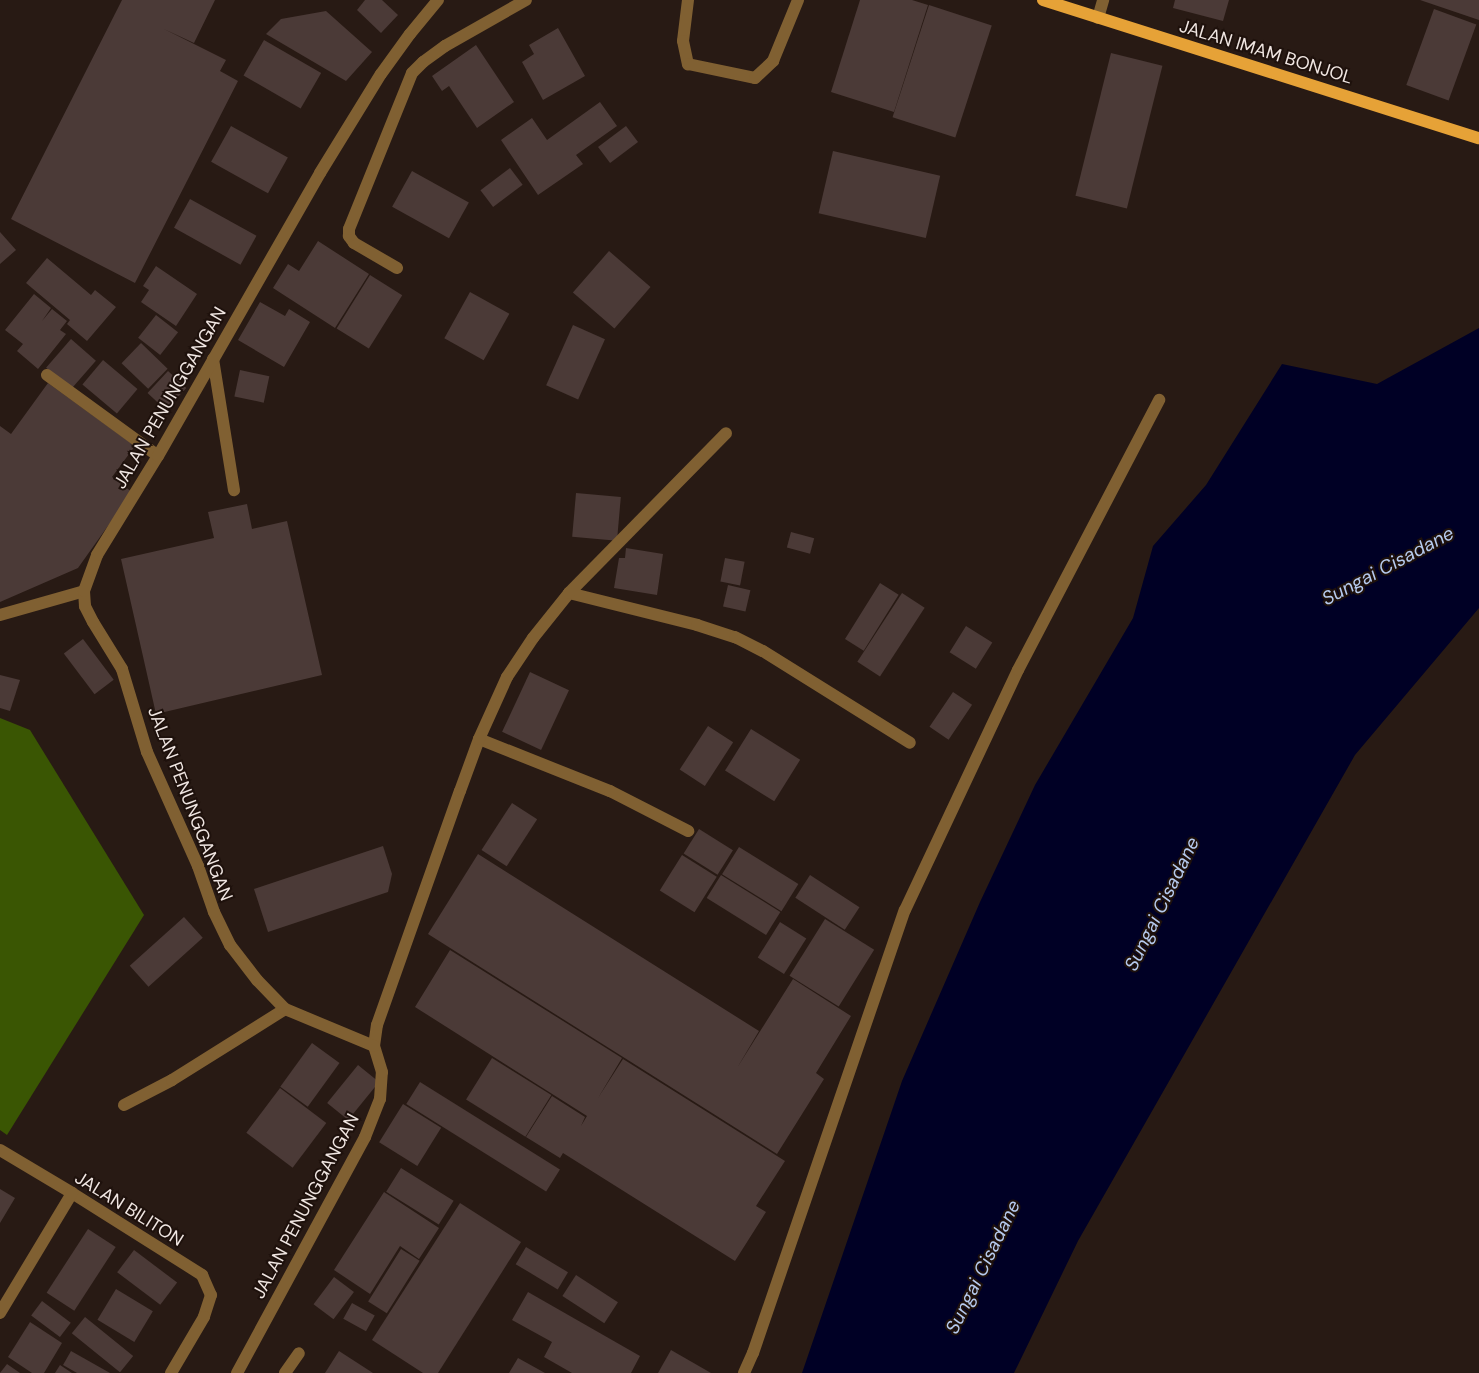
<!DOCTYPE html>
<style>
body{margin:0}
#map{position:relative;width:1479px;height:1373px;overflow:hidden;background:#281a14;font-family:"DM Sans",sans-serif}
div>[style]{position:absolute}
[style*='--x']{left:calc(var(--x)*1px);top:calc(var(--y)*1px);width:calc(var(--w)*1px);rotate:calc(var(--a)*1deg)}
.forest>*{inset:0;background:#3a5603}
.water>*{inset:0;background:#000025}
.building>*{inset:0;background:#4b3a37;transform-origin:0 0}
.service>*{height:12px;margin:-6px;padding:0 6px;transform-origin:6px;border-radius:6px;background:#806032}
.minor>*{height:12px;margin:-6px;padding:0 6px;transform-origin:6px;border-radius:6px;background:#806032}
.primary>*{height:12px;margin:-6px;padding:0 6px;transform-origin:6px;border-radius:6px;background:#e6a237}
span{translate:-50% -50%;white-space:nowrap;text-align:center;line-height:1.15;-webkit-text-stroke:4px #1e110c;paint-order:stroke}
.street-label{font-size:18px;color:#f0e6e2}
.water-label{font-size:19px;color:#b6caee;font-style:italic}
</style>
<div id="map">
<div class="forest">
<i style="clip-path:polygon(0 718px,30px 730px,144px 915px,7px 1135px,0 1130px)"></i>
</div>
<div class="water">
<i style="clip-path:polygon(1479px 328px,1479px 608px,1355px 755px,1078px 1241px,1014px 1373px,802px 1373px,902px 1081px,980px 902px,1035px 785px,1133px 618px,1153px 546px,1206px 485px,1282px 364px,1377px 384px)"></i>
</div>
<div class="building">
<i style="clip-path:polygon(122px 0,215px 0,194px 43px,164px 29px,226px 60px,220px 71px,238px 81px,135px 283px,11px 219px)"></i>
<i style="clip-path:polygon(365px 0,382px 0,398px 15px,381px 33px,357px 10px)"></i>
<i style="clip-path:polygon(860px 0,912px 0,928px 5px,894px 112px,831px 92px)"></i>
<i style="clip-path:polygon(1175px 0,1229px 0,1223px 21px,1173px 8px)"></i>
<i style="clip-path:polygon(1420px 0,1479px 0,1479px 20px)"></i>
<i style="left:929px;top:5px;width:66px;height:118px;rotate:18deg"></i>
<i style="left:1434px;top:9px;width:45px;height:81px;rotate:20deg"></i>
<i style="clip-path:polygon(326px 11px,372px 52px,346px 81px,266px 34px,281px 19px)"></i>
<i style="clip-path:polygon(558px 28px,585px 76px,543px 100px,522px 62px,534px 54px,529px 45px)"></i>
<i style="left:264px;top:40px;width:66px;height:41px;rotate:30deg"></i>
<i style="clip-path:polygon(476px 45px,514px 102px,477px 128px,449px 86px,442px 91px,432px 76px)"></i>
<i style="left:1111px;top:53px;width:53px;height:147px;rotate:14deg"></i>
<i style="clip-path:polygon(600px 102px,617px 126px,576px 155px,583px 164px,538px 195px,501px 140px,532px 118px,547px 140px)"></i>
<i style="left:231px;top:126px;width:65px;height:41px;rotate:29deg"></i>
<i style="left:626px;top:126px;width:20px;height:35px;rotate:53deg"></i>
<i style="left:833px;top:151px;width:110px;height:64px;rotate:13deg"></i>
<i style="left:510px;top:168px;width:21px;height:37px;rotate:53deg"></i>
<i style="left:412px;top:171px;width:65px;height:41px;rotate:29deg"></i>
<i style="left:190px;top:199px;width:76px;height:33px;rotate:29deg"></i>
<i style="clip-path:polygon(0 232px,16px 250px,0 264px)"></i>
<i style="clip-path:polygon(318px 241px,369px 274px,335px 328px,273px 288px,288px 264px,299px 271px)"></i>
<i style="left:609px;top:251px;width:55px;height:55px;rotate:41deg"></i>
<i style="clip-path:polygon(47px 258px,91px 295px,95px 290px,116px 307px,87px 341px,67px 324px,70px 320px,26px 283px)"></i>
<i style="clip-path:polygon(156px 266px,197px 294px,176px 326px,141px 302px,149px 290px,143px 286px)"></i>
<i style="left:370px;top:275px;width:38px;height:63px;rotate:32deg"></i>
<i style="left:470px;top:292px;width:45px;height:53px;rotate:29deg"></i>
<i style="clip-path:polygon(34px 294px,51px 308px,42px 321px,52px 309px,67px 321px,60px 330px,66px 334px,38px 369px,17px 351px,23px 344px,5px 330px)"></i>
<i style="clip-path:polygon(260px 302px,285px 316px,289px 309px,310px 322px,284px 367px,238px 340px)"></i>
<i style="left:156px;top:315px;width:28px;height:29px;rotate:38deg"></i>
<i style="left:573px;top:325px;width:35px;height:66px;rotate:24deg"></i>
<i style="left:71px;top:339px;width:33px;height:38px;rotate:41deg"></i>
<i style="left:141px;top:343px;width:37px;height:28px;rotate:44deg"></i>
<i style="left:103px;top:360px;width:45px;height:32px;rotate:40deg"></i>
<i style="left:240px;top:370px;width:30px;height:27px;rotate:12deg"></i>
<i style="left:168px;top:371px;width:25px;height:30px;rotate:43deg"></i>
<i style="clip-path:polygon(48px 383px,135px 446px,112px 477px,132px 492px,78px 568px,0 602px,0 426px,11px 434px)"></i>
<i style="left:576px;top:493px;width:45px;height:44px;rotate:5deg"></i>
<i style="clip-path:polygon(247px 504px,252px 529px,287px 521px,322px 675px,156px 714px,121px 559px,214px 538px,208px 512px)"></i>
<i style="left:791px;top:532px;width:24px;height:16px;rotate:15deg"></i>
<i style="clip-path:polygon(626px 548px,663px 554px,657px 595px,614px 588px,619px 558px,625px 558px)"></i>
<i style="left:725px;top:558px;width:20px;height:24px;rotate:11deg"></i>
<i style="left:880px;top:583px;width:22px;height:66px;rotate:32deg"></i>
<i style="left:728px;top:585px;width:23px;height:22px;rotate:13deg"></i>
<i style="left:902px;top:593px;width:27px;height:82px;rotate:33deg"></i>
<i style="left:966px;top:626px;width:31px;height:31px;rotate:32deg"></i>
<i style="left:83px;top:639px;width:51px;height:24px;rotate:53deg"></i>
<i style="left:530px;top:672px;width:43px;height:66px;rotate:25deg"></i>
<i style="clip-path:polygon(0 675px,20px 680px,10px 711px,0 708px)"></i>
<i style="left:953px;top:692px;width:23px;height:42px;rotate:34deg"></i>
<i style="left:708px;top:726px;width:30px;height:52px;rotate:33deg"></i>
<i style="left:751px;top:729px;width:58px;height:49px;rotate:32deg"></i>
<i style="left:512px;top:803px;width:30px;height:56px;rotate:33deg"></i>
<i style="left:699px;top:829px;width:40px;height:29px;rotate:32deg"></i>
<i style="clip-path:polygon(383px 846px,392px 874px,388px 892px,268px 932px,254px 889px)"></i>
<i style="left:739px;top:847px;width:70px;height:32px;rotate:32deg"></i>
<i style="clip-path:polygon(478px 854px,759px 1031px,737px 1068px,793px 979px,851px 1016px,816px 1073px,824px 1079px,777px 1154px,428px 934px)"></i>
<i style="left:682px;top:855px;width:41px;height:42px;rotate:32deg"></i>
<i style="left:721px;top:875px;width:70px;height:27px;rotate:32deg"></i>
<i style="left:810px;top:875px;width:59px;height:27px;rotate:33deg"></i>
<i style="left:184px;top:917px;width:28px;height:73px;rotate:48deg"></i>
<i style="left:825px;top:919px;width:58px;height:67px;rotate:32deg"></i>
<i style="left:780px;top:922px;width:31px;height:42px;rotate:32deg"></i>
<i style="clip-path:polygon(450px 950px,622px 1058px,598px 1098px,623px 1059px,785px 1161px,756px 1206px,766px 1212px,735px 1261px,563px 1153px,560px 1158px,526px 1137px,552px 1096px,585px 1117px,581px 1126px,587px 1116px,415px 1007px)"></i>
<i style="left:312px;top:1043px;width:34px;height:54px;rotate:36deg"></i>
<i style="left:492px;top:1058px;width:70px;height:49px;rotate:32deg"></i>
<i style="left:358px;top:1065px;width:27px;height:49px;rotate:39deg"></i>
<i style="left:420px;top:1082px;width:165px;height:26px;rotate:32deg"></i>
<i style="left:280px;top:1088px;width:58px;height:56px;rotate:37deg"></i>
<i style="left:403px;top:1104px;width:45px;height:45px;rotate:32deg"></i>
<i style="left:401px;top:1168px;width:62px;height:28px;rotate:32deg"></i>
<i style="clip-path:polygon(0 1189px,15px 1198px,0 1223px)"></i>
<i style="clip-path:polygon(384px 1192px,439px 1228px,419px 1259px,400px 1246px,370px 1294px,334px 1270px)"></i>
<i style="clip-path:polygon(460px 1203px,521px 1242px,438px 1373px,423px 1373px,372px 1340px)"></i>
<i style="left:88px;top:1229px;width:33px;height:76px;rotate:33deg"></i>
<i style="left:526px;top:1247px;width:49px;height:20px;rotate:31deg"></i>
<i style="left:401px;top:1249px;width:22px;height:62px;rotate:32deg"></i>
<i style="left:134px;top:1250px;width:54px;height:28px;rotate:37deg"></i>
<i style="left:576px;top:1275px;width:50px;height:25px;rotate:33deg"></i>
<i style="left:334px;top:1277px;width:25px;height:34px;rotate:37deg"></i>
<i style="left:116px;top:1289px;width:43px;height:36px;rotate:31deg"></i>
<i style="clip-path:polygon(528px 1292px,640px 1356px,631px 1373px,572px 1373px,544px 1357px,552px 1342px,512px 1320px)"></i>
<i style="left:42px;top:1301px;width:36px;height:18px;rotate:37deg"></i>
<i style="left:352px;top:1303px;width:26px;height:18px;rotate:29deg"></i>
<i style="left:85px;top:1317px;width:62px;height:21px;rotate:39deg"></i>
<i style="clip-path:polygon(30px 1322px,62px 1343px,44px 1373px,32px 1373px,8px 1357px)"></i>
<i style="clip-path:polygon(671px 1350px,711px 1373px,658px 1373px)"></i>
<i style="clip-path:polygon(71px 1351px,110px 1373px,77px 1373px,63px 1365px)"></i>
<i style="clip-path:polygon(339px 1351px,373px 1373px,325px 1373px)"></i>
<i style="clip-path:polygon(518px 1358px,545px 1373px,509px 1373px)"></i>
<i style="clip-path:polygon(7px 1364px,20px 1373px,0 1373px)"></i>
<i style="clip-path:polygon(60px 1365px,72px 1373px,55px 1373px)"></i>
</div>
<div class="service">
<i style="--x:688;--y:0;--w:41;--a:97"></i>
<i style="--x:683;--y:41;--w:24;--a:78"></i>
<i style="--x:688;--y:64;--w:68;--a:11.8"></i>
<i style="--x:755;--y:78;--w:25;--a:-43"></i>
<i style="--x:773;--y:61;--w:66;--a:-67.7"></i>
<i style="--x:397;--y:268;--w:50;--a:-149.8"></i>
<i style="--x:354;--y:243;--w:9;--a:-126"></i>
<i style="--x:349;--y:236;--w:7;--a:-90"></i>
<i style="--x:349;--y:229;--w:168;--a:-68"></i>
<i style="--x:412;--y:73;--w:16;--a:-45"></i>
<i style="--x:423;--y:62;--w:27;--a:-36"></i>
<i style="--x:445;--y:46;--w:93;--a:-29.6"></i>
<i style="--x:213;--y:359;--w:133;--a:80.9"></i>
<i style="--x:569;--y:593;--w:132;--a:14"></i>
<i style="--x:697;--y:625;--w:40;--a:18"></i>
<i style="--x:735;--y:637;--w:31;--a:27"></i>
<i style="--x:763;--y:651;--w:173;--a:32"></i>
<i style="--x:0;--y:615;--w:87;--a:-15.9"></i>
<i style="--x:479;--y:739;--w:141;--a:21.7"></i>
<i style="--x:610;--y:791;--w:88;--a:27.1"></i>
<i style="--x:124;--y:1105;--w:54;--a:-27.5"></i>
<i style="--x:172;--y:1080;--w:133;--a:-32.1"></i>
<i style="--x:285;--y:1373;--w:24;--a:-55"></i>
<i style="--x:744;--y:1373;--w:22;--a:-66"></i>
<i style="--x:753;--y:1353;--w:468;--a:-71.1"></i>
<i style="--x:905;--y:910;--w:265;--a:-64.8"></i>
<i style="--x:1018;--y:670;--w:305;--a:-62.4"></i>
</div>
<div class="minor">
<i style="--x:1098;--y:18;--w:19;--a:-74"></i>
<i style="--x:47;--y:375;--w:137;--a:36.1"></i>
<i style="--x:374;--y:1046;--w:21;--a:-82"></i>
<i style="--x:377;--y:1025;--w:248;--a:-70.5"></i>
<i style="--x:460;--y:791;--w:55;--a:-69.9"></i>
<i style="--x:479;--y:739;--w:68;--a:-65.7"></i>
<i style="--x:507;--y:677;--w:47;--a:-56.3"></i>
<i style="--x:533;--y:638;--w:58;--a:-51.3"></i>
<i style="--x:569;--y:593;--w:224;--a:-45.5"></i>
<i style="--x:0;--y:1150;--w:84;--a:30.8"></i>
<i style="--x:72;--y:1193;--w:154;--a:32.2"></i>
<i style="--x:202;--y:1275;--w:22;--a:66"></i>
<i style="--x:211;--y:1295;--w:23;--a:108"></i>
<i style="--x:204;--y:1317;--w:65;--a:120.5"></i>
<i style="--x:0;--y:1313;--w:140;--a:-59"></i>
<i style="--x:237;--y:1373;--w:268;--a:-61.5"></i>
<i style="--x:365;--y:1137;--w:41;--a:-68.5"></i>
<i style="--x:380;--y:1099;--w:27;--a:-86"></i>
<i style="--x:382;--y:1072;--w:27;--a:-107"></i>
<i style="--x:374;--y:1046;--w:96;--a:-157.4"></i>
<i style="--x:285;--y:1009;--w:40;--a:-134"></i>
<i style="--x:257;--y:980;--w:44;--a:-127.6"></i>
<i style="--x:230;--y:945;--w:37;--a:-116"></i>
<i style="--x:214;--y:912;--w:49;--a:-109.2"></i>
<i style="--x:198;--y:866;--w:125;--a:-114.1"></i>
<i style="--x:147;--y:752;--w:87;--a:-106.8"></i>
<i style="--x:122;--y:669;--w:55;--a:-121.7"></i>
<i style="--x:93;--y:622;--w:18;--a:-117"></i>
<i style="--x:85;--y:606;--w:15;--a:-94"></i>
<i style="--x:84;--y:591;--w:38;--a:-70"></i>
<i style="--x:97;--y:555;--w:116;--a:-58.4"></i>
<i style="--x:158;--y:456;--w:326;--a:-60.2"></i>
<i style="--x:320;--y:173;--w:116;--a:-58.4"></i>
<i style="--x:381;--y:74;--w:49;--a:-54.1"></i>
<i style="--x:410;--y:34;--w:44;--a:-50.5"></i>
</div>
<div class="primary">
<i style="--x:1043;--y:0;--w:457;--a:17.6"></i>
</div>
<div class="street-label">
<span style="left:1266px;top:52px;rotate:17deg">JALAN IMAM BONJOL</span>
<span style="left:170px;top:398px;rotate:-60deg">JALAN PENUNGGANGAN</span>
<span style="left:190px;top:804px;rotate:69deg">JALAN PENUNGGANGAN</span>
<span style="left:306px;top:1206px;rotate:-62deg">JALAN PENUNGGANGAN</span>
<span style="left:129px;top:1209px;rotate:32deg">JALAN BILITON</span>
</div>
<div class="water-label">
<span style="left:1388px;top:566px;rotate:-28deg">Sungai Cisadane</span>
<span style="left:1162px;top:904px;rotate:-64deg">Sungai Cisadane</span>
<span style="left:983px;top:1267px;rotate:-64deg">Sungai Cisadane</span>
</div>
</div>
